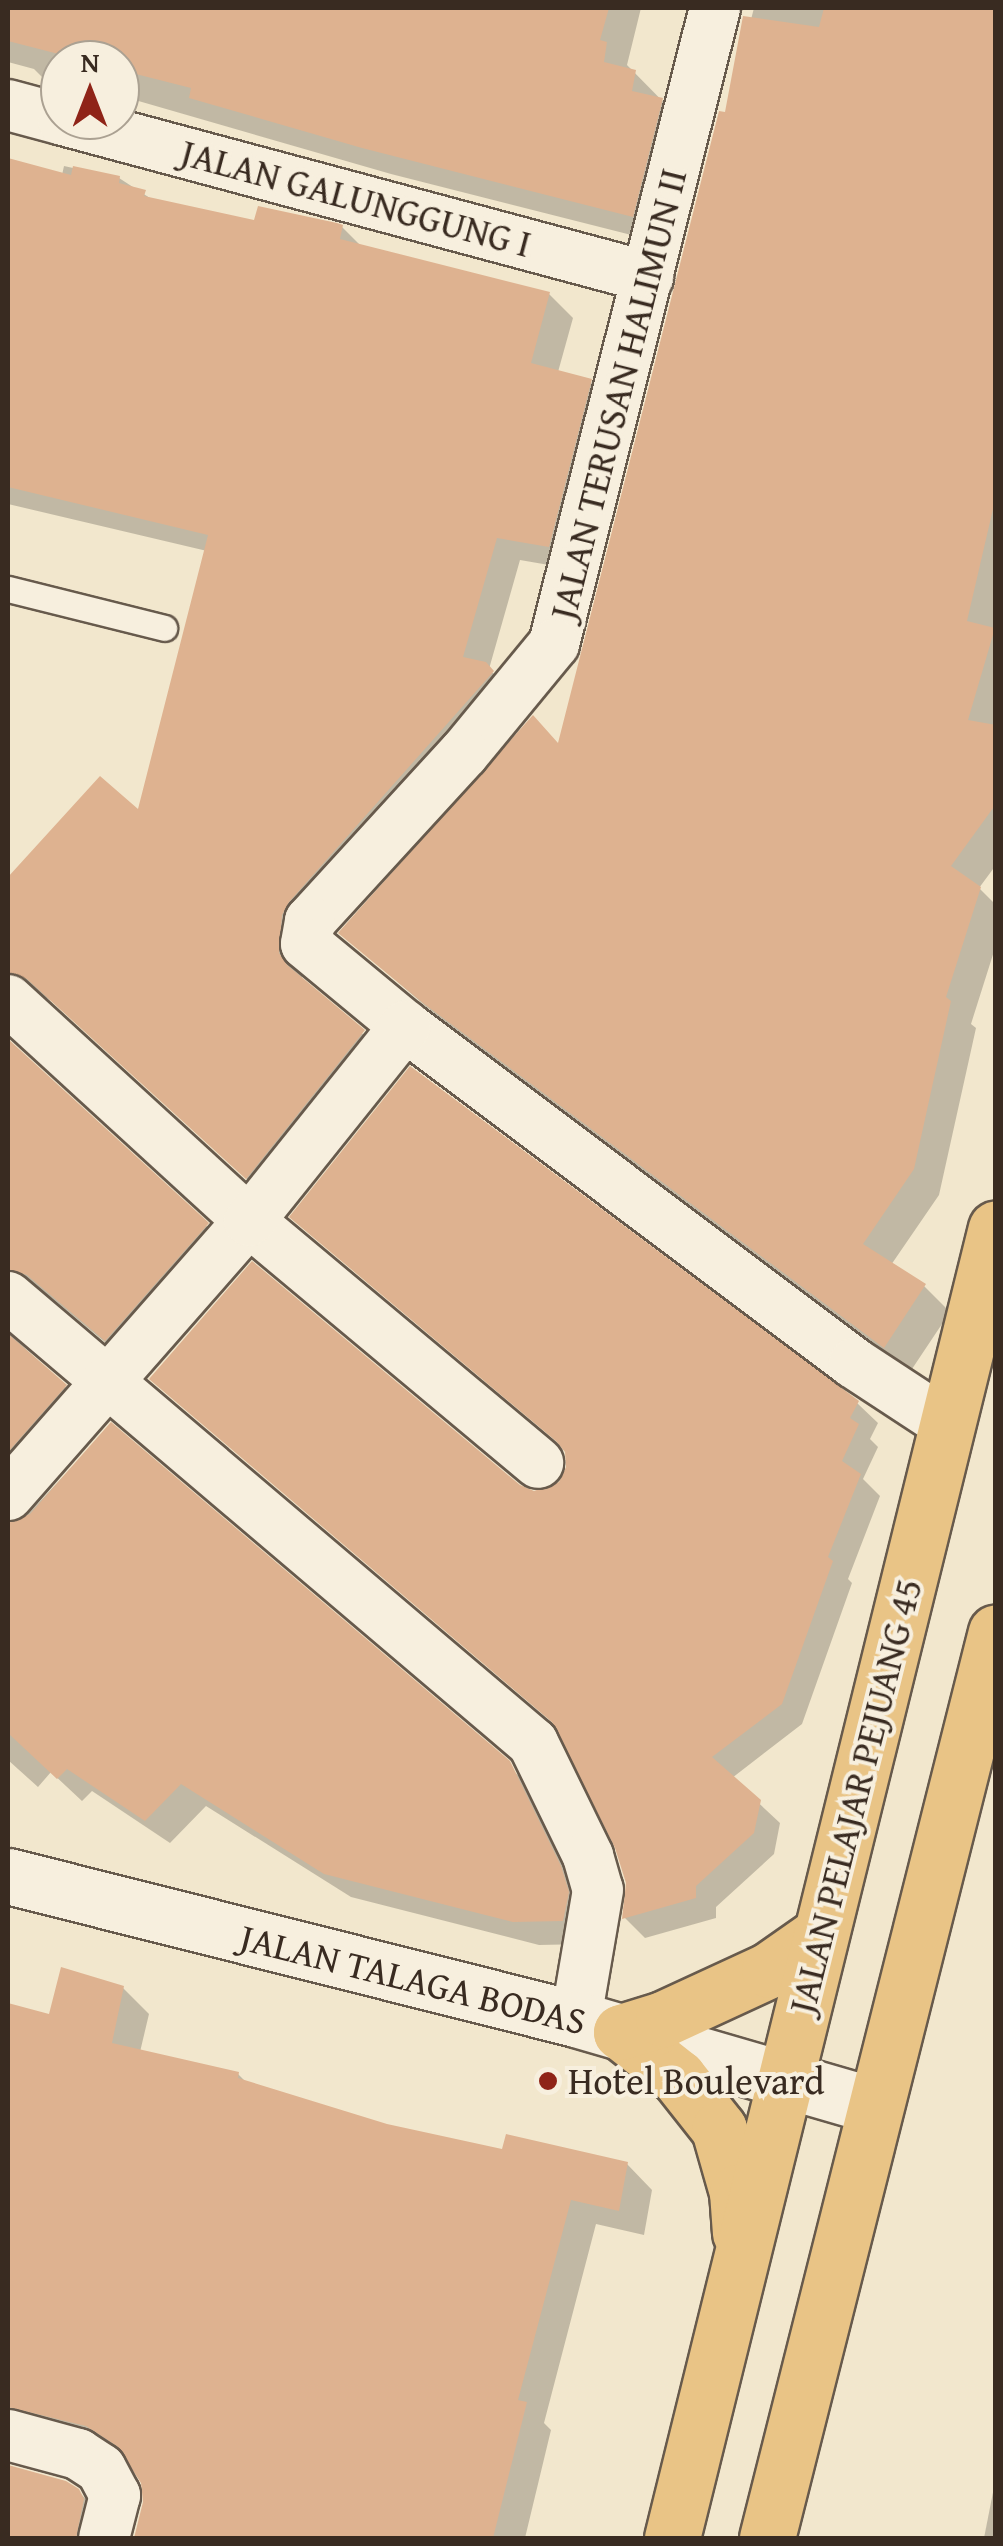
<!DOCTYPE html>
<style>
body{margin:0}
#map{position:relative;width:1003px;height:2546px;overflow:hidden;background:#f2e7cd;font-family:"Gentium Book Plus",serif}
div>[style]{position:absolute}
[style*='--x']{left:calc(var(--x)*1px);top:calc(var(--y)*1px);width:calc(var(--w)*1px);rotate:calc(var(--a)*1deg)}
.shadow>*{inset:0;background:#0003}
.building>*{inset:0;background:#deb290}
.roads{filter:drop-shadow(2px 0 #675a4c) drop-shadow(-2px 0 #675a4c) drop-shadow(0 2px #675a4c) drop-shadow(0 -2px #675a4c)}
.service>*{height:25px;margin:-12.5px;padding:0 12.5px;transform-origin:12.5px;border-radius:12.5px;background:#f7efde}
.minor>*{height:50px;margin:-25px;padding:0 25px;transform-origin:25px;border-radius:25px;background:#f7efde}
.tertiary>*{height:55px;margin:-27.5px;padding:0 27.5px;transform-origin:27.5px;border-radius:27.5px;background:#f7efde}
.primary>*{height:55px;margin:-27.5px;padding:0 27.5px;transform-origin:27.5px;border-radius:27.5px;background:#e9c486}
.dots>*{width:28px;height:28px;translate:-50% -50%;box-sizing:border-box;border:5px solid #f7efde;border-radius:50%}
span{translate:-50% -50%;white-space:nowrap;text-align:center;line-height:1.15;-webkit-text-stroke:8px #f7efde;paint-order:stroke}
.street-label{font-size:38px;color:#392b21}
.poi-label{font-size:38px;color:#392b21}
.left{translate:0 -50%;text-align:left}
.frame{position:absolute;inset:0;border:10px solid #392b21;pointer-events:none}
.north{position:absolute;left:40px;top:40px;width:100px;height:100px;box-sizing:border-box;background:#f7efde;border:2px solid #aba192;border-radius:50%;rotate:0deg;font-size:28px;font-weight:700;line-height:40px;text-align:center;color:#392b21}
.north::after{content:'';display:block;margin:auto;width:35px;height:45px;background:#8f2418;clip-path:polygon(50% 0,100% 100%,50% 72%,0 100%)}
</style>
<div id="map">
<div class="shadow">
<i style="clip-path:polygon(8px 8px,641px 8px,627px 65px,688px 127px,659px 242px,391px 174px,135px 100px,133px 108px,120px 104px,120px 60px,60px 60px,60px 89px,51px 86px,34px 69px,8px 62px)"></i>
<i style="clip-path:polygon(754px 8px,996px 8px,996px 865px,979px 888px,996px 905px,996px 945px,971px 1024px,976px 1028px,939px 1195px,891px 1265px,924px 1286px,950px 1312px,910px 1372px,451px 1028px,341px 933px,560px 745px)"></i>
<i style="clip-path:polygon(8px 161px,62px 175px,64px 166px,119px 178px,153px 200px,256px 223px,342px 227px,362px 247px,549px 294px,573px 318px,558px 372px,590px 381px,614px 405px,572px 569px,520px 560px,489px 669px,516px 697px,305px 940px,302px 979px,387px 1056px,271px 1201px,54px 1002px,41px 995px,25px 995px,8px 1010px,8px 880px,100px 780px,139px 813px,207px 551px,8px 504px)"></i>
<i style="clip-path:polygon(8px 1041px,231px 1249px,130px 1363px,52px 1298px,24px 1292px,8px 1306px)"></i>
<i style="clip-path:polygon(292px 1217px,857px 1403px,878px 1423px,870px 1439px,878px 1447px,863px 1479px,880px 1496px,848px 1579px,852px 1583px,802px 1724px,732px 1778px,780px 1823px,774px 1854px,716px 1907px,716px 1918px,645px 1938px,625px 1918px,628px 1882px,618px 1847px,557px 1726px,152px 1379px,534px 1494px,561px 1484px,569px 1467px,565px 1448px)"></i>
<i style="clip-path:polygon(8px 1332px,89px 1410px,8px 1505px)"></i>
<i style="clip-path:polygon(111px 1425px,533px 1788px,584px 1893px,587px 1944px,539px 1945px,351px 1897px,206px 1806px,170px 1843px,92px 1791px,82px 1801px,51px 1772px,38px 1787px,8px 1760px,8px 1525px,19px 1524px)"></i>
<i style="clip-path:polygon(123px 1988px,149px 2014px,140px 2052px,238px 2074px,247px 2083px,387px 2127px,504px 2152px,627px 2164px,652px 2190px,644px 2235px,596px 2224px,544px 2423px,551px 2430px,525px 2538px,136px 2538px,146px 2501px,143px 2481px,135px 2466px,114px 2451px,8px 2449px,8px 2006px,51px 2017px)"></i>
<i style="clip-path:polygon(8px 2465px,78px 2491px,104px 2518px,107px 2538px,8px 2538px)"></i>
<i style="clip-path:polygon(996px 2477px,996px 2538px,984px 2538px)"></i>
</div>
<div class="building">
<i style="clip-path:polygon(8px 8px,609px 8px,600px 40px,607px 42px,604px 62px,636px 70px,632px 91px,663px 98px,633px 217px,362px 148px,189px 98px,191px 88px,120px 70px,120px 60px,82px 60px,8px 41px)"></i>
<i style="clip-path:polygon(824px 8px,996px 8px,996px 496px,967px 621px,995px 628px,968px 720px,996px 725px,996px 804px,951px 866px,981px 887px,946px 997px,951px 1001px,914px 1169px,863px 1244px,926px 1284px,884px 1348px,423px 1003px,338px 933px,533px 715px,558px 743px,719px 111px,725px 112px,743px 16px,819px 27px)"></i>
<i style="clip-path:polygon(8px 158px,71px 175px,73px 166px,120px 176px,119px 183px,146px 190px,144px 196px,254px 220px,258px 206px,337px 223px,343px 225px,340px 239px,550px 292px,531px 363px,592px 379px,549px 547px,497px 538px,463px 657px,486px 662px,494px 671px,289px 902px,282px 915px,279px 953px,287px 965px,365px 1030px,246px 1179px,27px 979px,8px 972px,8px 877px,100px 776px,138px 809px,208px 535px,8px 487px)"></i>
<i style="clip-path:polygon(8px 1039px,209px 1223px,105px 1341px,27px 1275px,8px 1269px)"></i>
<i style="clip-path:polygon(410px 1066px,859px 1401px,850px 1418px,859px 1424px,842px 1461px,861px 1474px,828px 1557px,833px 1561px,782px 1704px,712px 1757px,761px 1800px,754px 1833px,696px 1886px,696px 1898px,622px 1919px,626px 1883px,615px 1848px,552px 1722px,149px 1379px,252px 1261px,520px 1485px,534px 1491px,559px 1482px,566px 1467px,565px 1452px,556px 1441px,289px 1217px)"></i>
<i style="clip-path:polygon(8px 1334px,67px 1385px,8px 1452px)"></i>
<i style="clip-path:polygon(111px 1422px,510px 1761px,561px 1866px,569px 1892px,563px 1921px,513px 1922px,324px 1874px,181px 1784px,145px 1821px,67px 1769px,57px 1779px,8px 1733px,8px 1523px,30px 1514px)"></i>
<i style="clip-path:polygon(61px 1967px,124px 1986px,112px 2043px,239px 2072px,238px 2078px,387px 2124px,502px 2149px,506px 2134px,628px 2162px,619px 2211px,571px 2200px,518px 2400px,527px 2402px,493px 2538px,134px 2538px,143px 2502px,141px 2483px,117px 2446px,86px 2426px,8px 2407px,8px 2003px,49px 2014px)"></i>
<i style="clip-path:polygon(8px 2465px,66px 2481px,79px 2489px,84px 2499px,76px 2538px,8px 2538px)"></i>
</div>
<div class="roads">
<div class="service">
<i style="--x:8;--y:589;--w:161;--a:14"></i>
</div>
<div class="minor">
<i style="--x:715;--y:8;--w:656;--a:104.21"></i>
<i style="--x:554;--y:644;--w:141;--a:129.5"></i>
<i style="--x:464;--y:753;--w:228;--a:132.5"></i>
<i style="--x:310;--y:921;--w:23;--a:100"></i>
<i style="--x:306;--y:944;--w:129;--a:39.6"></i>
<i style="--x:405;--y:1026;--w:561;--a:36.89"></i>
<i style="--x:854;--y:1363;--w:111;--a:33.3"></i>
<i style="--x:8;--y:105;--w:54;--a:15.1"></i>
<i style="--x:63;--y:120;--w:606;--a:15.02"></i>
<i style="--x:8;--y:1000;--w:327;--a:42.5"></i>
<i style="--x:249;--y:1221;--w:377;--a:39.9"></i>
<i style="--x:8;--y:1297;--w:689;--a:40.35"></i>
<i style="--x:533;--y:1743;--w:126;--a:64"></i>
<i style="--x:588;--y:1856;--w:35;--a:74"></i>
<i style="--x:598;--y:1890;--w:131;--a:99.7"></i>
<i style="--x:8;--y:1495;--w:365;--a:-48.7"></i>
<i style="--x:249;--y:1221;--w:250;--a:-51.3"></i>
<i style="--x:8;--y:2435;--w:73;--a:15.2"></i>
<i style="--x:78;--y:2454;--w:27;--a:33"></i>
<i style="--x:101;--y:2469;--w:30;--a:62"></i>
<i style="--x:115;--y:2495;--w:44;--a:104.3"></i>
</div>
<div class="tertiary">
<i style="--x:8;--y:1876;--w:586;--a:14.13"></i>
<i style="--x:576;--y:2019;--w:311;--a:16.2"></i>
</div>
<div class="primary">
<i style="--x:621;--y:2032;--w:73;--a:38.3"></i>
<i style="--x:678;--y:2077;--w:66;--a:51.7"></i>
<i style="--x:719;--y:2129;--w:66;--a:74.1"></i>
<i style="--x:737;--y:2192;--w:41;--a:85.8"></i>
<i style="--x:621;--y:2032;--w:44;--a:-17.2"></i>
<i style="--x:663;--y:2019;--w:117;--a:-24.8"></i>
<i style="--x:769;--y:1970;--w:61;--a:-35"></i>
<i style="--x:672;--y:2538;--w:1349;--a:-76.11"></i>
<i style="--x:767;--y:2538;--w:934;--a:-75.82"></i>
</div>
</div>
<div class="dots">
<i style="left:548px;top:2081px;background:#8f2418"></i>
</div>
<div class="street-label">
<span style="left:356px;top:198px;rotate:15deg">JALAN GALUNGGUNG I</span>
<span style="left:618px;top:394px;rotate:-76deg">JALAN TERUSAN HALIMUN II</span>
<span style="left:855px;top:1796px;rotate:-76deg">JALAN PELAJAR PEJUANG 45</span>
<span style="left:413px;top:1979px;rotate:14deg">JALAN TALAGA BODAS</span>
</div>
<div class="poi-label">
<span class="left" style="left:568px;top:2081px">Hotel Boulevard</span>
</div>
<div class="frame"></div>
<div class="north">N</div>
</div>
